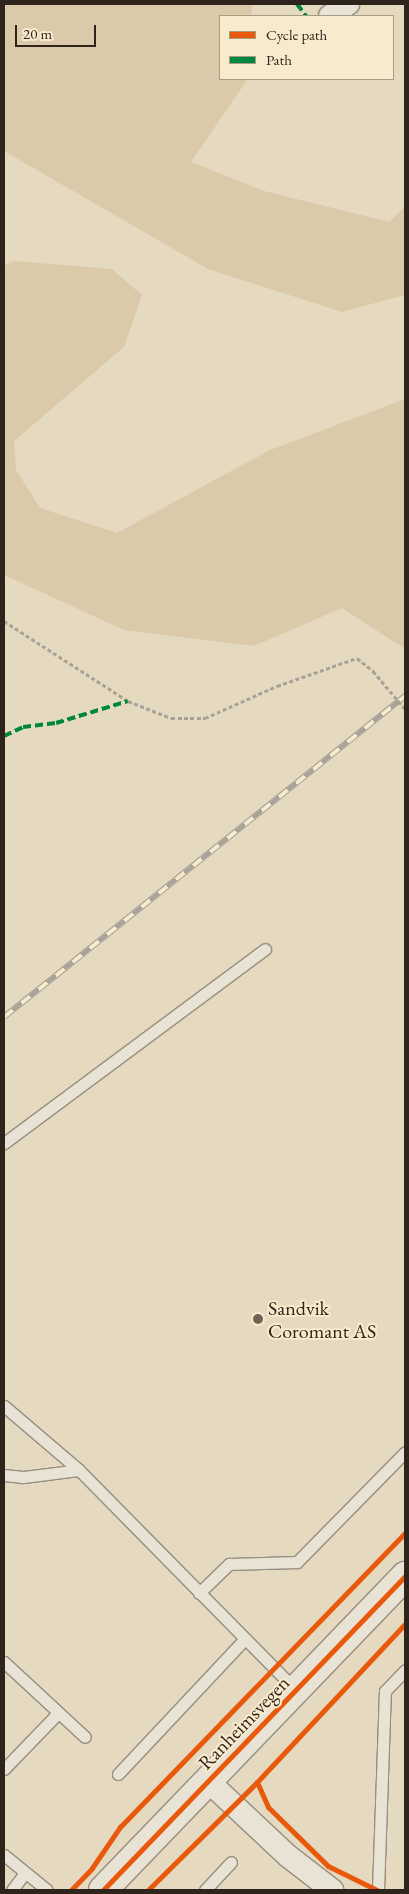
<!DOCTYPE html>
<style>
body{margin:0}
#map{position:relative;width:409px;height:1894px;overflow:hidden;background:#e5d9c0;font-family:"EB Garamond",serif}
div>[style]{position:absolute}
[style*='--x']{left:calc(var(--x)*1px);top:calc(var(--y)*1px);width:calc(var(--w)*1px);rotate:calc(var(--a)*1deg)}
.green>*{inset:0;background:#dbcaaa}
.path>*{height:3px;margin-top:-1.5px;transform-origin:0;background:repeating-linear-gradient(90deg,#a8a298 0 4px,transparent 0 6.5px)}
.roads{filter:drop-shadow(1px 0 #968e80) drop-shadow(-1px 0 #968e80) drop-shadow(0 1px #968e80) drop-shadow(0 -1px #968e80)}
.lane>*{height:11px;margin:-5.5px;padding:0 5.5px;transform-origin:5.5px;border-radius:5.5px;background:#e9e3d6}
.street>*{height:22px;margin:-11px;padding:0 11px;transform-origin:11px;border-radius:11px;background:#e9e3d6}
.secondary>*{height:28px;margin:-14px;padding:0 14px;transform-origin:14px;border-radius:14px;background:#e9e3d6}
.rail>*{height:5.5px;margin-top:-2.75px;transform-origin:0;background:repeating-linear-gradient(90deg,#f8eacc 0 11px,#a8a298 0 22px);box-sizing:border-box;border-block:1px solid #a8a298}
.path-bridge>*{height:3px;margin-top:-1.5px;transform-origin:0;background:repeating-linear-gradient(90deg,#a8a298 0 4px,transparent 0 6.5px)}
.quiet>*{height:4px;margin-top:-2px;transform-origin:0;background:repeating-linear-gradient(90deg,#00873e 0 8px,transparent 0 12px)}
.cycleway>*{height:5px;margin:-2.5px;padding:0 2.5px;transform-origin:2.5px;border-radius:2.5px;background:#e8590c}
.dots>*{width:14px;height:14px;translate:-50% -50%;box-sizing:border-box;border:2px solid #f8eacc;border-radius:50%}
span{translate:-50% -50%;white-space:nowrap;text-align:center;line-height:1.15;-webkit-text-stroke:4px #f8eacc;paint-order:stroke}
.poi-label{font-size:20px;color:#2f241c}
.left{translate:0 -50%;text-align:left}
.street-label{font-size:20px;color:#2f241c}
.frame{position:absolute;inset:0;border:5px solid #2f241c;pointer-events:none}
.legend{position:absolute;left:219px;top:15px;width:175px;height:65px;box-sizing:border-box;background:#f8eacc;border:1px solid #a89b86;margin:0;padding:6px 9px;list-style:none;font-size:15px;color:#2f241c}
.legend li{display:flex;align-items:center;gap:10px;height:25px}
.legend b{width:25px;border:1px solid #a89b86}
.scale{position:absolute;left:15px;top:25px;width:81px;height:22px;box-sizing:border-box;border:2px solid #2f241c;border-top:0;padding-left:6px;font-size:15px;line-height:18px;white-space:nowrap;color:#2f241c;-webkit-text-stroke:4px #f8eacc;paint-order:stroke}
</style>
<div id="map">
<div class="green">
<i style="clip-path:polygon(4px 4px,252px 4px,251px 16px,220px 16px,220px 79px,246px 79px,245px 83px,191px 162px,264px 191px,390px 222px,405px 206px,405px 295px,342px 312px,208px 269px,4px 151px)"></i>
<i style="clip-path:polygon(14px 261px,112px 269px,142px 295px,124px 347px,14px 441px,16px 470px,40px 508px,117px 533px,270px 450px,405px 399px,405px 649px,342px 608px,254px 646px,124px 630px,4px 575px,4px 266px)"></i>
</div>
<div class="path">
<i style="--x:4;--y:621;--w:148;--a:32.8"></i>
<i style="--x:128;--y:701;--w:46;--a:21.6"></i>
<i style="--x:171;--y:718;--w:34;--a:0"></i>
<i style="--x:205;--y:718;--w:79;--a:-24"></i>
<i style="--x:277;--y:686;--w:85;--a:-19.3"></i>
<i style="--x:357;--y:658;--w:21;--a:39"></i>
</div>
<div class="roads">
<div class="lane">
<i style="--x:4;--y:1143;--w:325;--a:-36.6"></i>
<i style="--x:4;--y:1406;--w:99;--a:40.5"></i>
<i style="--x:79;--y:1470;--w:309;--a:45.4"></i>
<i style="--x:4;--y:1475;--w:19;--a:6"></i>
<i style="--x:23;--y:1477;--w:56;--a:-7.1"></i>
<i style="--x:199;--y:1593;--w:42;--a:-44"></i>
<i style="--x:229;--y:1564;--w:68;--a:-1.7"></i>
<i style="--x:297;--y:1562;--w:154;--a:-45.5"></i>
<i style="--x:4;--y:1662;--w:110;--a:42.8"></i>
<i style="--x:4;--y:1769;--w:78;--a:-46"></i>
<i style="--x:118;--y:1774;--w:184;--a:-46.8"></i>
<i style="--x:4;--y:1855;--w:55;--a:39.1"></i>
<i style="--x:12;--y:1890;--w:21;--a:-53"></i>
<i style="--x:205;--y:1890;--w:38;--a:-47"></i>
<i style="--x:378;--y:1890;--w:199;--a:-88"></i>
<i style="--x:385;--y:1691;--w:29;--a:-46"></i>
</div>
<div class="street">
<i style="--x:330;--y:16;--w:22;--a:-34"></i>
<i style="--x:208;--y:1781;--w:110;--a:43.2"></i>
<i style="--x:288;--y:1856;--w:56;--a:37.7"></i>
</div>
<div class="secondary">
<i style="--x:103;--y:1890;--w:436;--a:-46.1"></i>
</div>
</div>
<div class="rail">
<i style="--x:4;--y:1017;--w:514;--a:-38.68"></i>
</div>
<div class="path-bridge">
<i style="--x:373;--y:671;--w:50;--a:49.9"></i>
</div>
<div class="quiet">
<i style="--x:297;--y:4;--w:15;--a:53"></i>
<i style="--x:4;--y:736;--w:21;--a:-25"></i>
<i style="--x:23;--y:727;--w:33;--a:-7"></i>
<i style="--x:56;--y:723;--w:75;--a:-17"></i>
</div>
<div class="cycleway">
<i style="--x:257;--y:1782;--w:27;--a:66"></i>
<i style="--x:268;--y:1807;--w:84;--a:44.5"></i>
<i style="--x:328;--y:1866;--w:55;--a:26.1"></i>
<i style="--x:71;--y:1890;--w:30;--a:-46"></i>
<i style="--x:92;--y:1868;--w:50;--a:-55.7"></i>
<i style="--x:120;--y:1827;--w:409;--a:-45.9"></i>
<i style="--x:103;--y:1890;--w:436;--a:-46.1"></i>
<i style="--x:148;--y:1890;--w:153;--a:-44.7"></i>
<i style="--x:257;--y:1782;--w:216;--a:-46.9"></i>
</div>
<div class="dots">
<i style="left:258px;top:1319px;background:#6f6355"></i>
</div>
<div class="poi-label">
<span class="left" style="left:268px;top:1320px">Sandvik<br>Coromant AS</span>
</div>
<div class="street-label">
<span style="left:244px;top:1723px;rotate:-46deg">Ranheimsvegen</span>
</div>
<div class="frame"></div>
<ul class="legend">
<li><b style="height:6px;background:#e8590c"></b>Cycle path</li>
<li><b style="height:6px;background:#00873e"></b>Path</li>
</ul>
<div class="scale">20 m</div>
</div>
